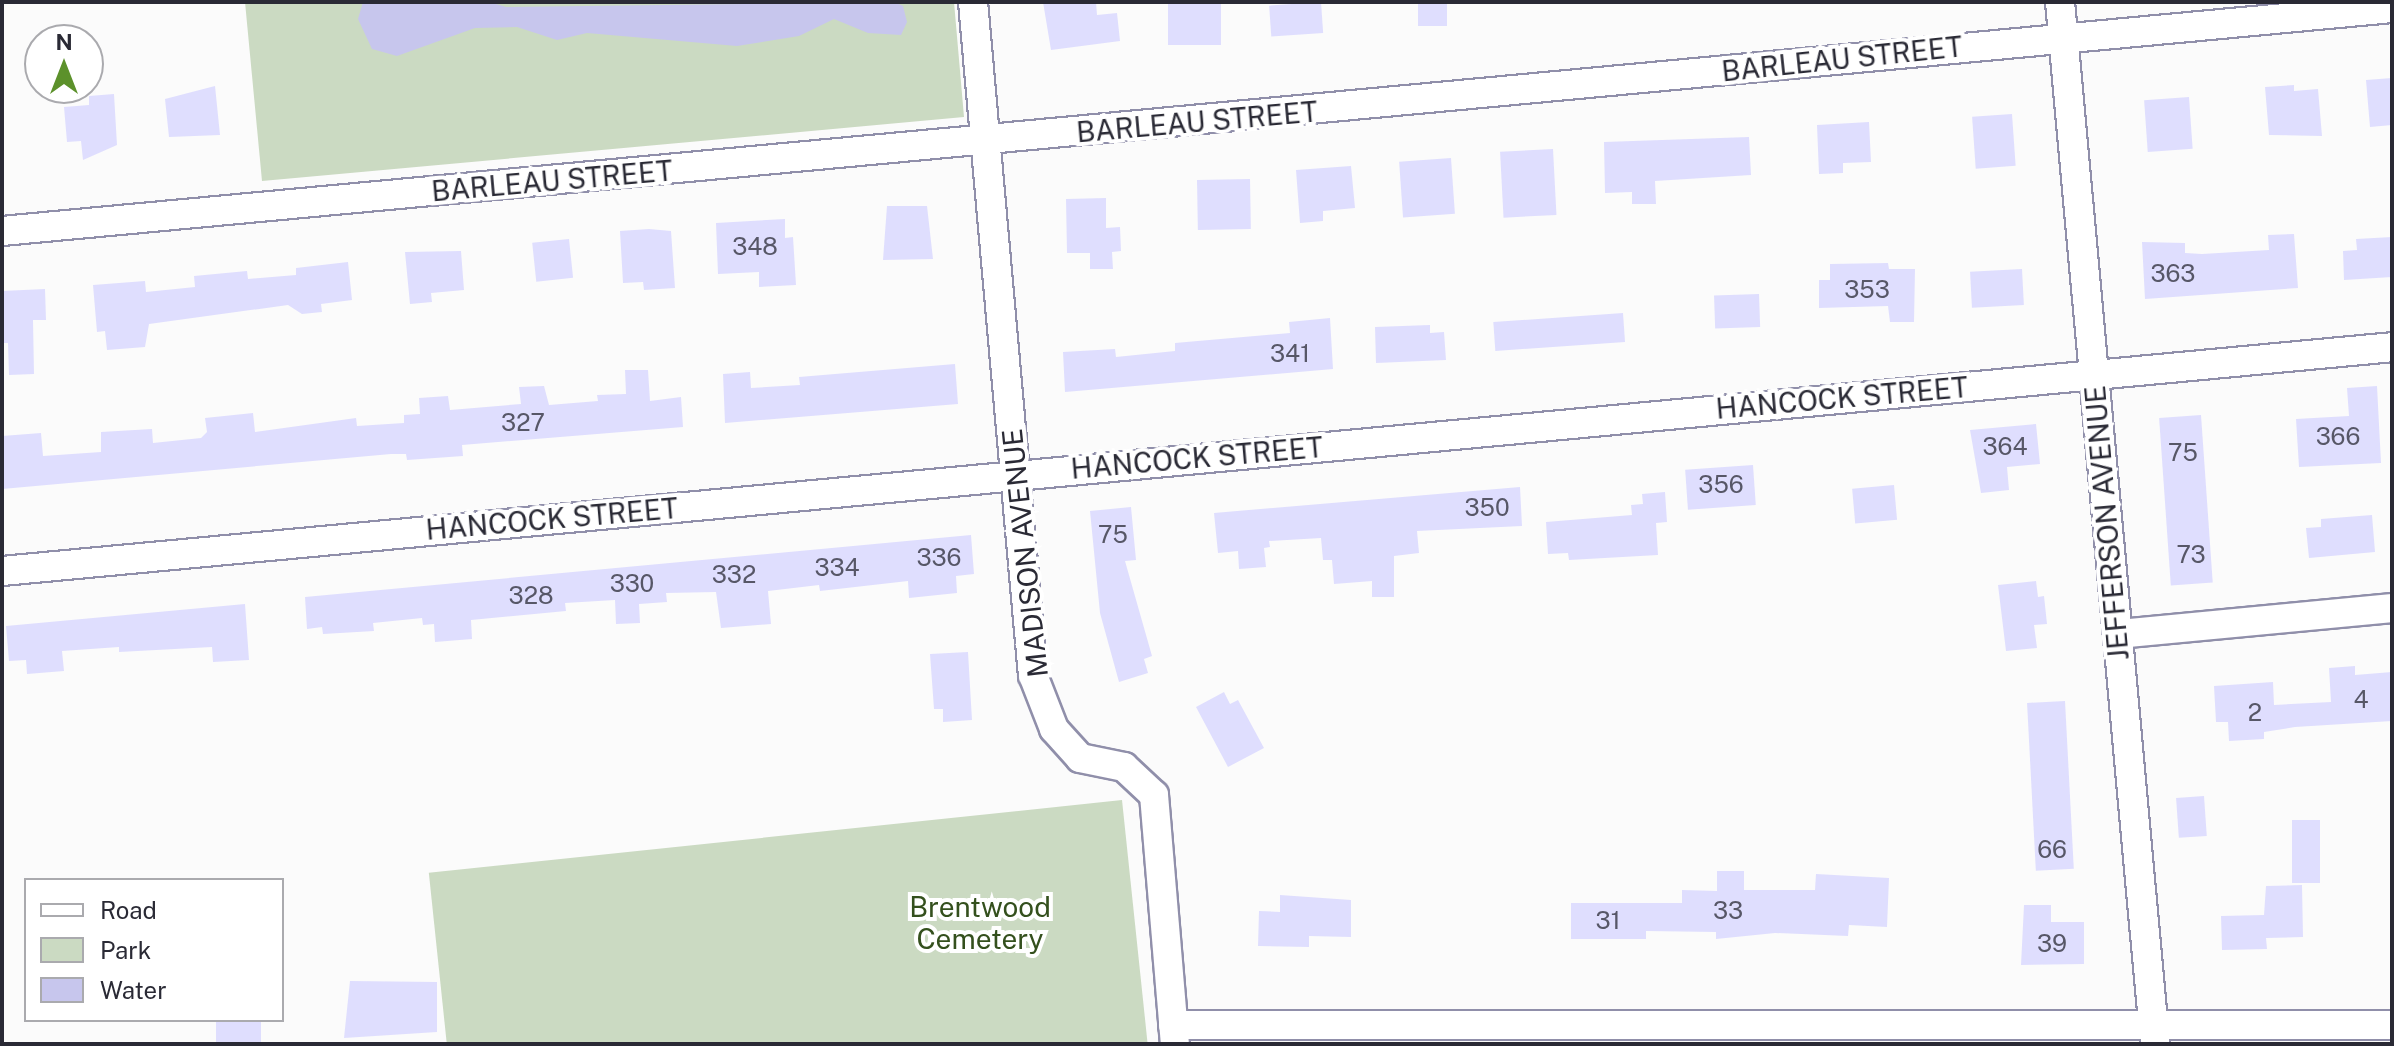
<!DOCTYPE html>
<style>
body{margin:0}
#map{position:relative;width:2394px;height:1046px;overflow:hidden;background:#fbfbfb;font-family:"Public Sans",sans-serif}
div>[style]{position:absolute}
[style*='--x']{left:calc(var(--x)*1px);top:calc(var(--y)*1px);width:calc(var(--w)*1px);rotate:calc(var(--a)*1deg)}
.green>*{inset:0;background:#cbdac2;transform-origin:0 0}
.water>*{inset:0;background:#c7c6ed}
.building>*{inset:0;background:#dfdefe;transform-origin:0 0}
.roads{filter:drop-shadow(2px 0 #908faa) drop-shadow(-2px 0 #908faa) drop-shadow(0 2px #908faa) drop-shadow(0 -2px #908faa)}
.minor>*{height:28px;margin:-14px;padding:0 14px;transform-origin:14px;border-radius:14px;background:#fff}
span{translate:-50% -50%;white-space:nowrap;text-align:center;line-height:1.15;-webkit-text-stroke:8px #fff;paint-order:stroke}
.number-label{font-size:24px;color:#575767}
.number-label span{-webkit-text-stroke-width:0}
.street-label{font-size:28px;color:#2a2a35}
.park-label{font-size:28px;color:#34501d}
.frame{position:absolute;inset:0;border:4px solid #2a2a35;pointer-events:none}
.legend{position:absolute;left:24px;top:878px;width:260px;height:144px;box-sizing:border-box;background:#fff;border:2px solid #aaaaae;margin:0;padding:10px 14px;list-style:none;font-size:24px;color:#2a2a35}
.legend li{display:flex;align-items:center;gap:16px;height:40px}
.legend b{width:40px;border:2px solid #aaaaae}
.north{position:absolute;left:24px;top:24px;width:80px;height:80px;box-sizing:border-box;background:#fff;border:2px solid #aaaaae;border-radius:50%;rotate:0deg;font-size:22px;font-weight:700;line-height:32px;text-align:center;color:#2a2a35}
.north::after{content:'';display:block;margin:auto;width:28px;height:36px;background:#5c912b;clip-path:polygon(50% 0,100% 100%,50% 72%,0 100%)}
</style>
<div id="map">
<div class="green">
<i style="clip-path:polygon(245px 2px,954px 2px,964px 117px,262px 181px)"></i>
<i style="left:1122px;top:800px;width:245px;height:697px;rotate:84deg"></i>
</div>
<div class="water">
<i style="clip-path:polygon(363px 2px,489px 2px,506px 7px,894px 2px,903px 6px,907px 22px,901px 35px,868px 33px,834px 19px,799px 36px,737px 46px,587px 33px,557px 40px,517px 27px,475px 28px,397px 56px,372px 49px,358px 19px)"></i>
</div>
<div class="building">
<i style="clip-path:polygon(1043px 2px,1096px 2px,1097px 15px,1117px 13px,1120px 41px,1051px 50px)"></i>
<i style="left:1321px;top:2px;width:31px;height:52px;rotate:86deg"></i>
<i style="left:1418px;top:2px;width:29px;height:24px"></i>
<i style="left:1168px;top:3px;width:53px;height:42px"></i>
<i style="clip-path:polygon(2392px 78px,2392px 125px,2370px 127px,2366px 80px)"></i>
<i style="clip-path:polygon(2294px 85px,2294px 91px,2318px 89px,2322px 136px,2269px 135px,2265px 87px)"></i>
<i style="clip-path:polygon(215px 86px,220px 135px,169px 137px,165px 99px)"></i>
<i style="clip-path:polygon(114px 94px,117px 145px,83px 160px,81px 141px,67px 142px,64px 107px,89px 105px,89px 96px)"></i>
<i style="left:2189px;top:97px;width:52px;height:45px;rotate:86deg"></i>
<i style="left:2012px;top:114px;width:52px;height:40px;rotate:86deg"></i>
<i style="clip-path:polygon(1869px 122px,1871px 162px,1843px 163px,1843px 173px,1819px 174px,1817px 125px)"></i>
<i style="clip-path:polygon(1749px 137px,1751px 175px,1655px 181px,1656px 204px,1632px 204px,1632px 192px,1605px 193px,1604px 142px)"></i>
<i style="left:1553px;top:149px;width:66px;height:53px;rotate:87deg"></i>
<i style="left:1451px;top:158px;width:56px;height:52px;rotate:86deg"></i>
<i style="clip-path:polygon(1351px 166px,1355px 208px,1323px 211px,1323px 221px,1300px 223px,1296px 170px)"></i>
<i style="left:1250px;top:179px;width:50px;height:53px;rotate:89deg"></i>
<i style="clip-path:polygon(1106px 198px,1106px 228px,1120px 227px,1121px 251px,1112px 252px,1113px 269px,1090px 269px,1090px 253px,1067px 253px,1066px 199px)"></i>
<i style="clip-path:polygon(887px 206px,927px 206px,933px 259px,883px 260px)"></i>
<i style="clip-path:polygon(785px 219px,785px 238px,793px 237px,796px 285px,759px 287px,759px 272px,718px 274px,716px 223px)"></i>
<i style="clip-path:polygon(649px 229px,671px 231px,675px 288px,644px 290px,643px 282px,623px 283px,620px 231px)"></i>
<i style="clip-path:polygon(2294px 234px,2298px 288px,2145px 299px,2142px 242px,2185px 243px,2185px 253px,2202px 254px,2269px 250px,2268px 235px)"></i>
<i style="clip-path:polygon(2392px 237px,2392px 277px,2344px 280px,2343px 251px,2357px 250px,2356px 239px)"></i>
<i style="left:569px;top:239px;width:39px;height:37px;rotate:84deg"></i>
<i style="clip-path:polygon(461px 251px,464px 290px,431px 293px,432px 302px,410px 304px,405px 252px)"></i>
<i style="clip-path:polygon(348px 262px,352px 300px,321px 304px,322px 312px,302px 314px,288px 305px,149px 324px,145px 347px,107px 350px,105px 331px,97px 332px,93px 285px,145px 281px,146px 292px,195px 287px,194px 276px,247px 271px,248px 279px,296px 275px,296px 268px)"></i>
<i style="clip-path:polygon(1888px 263px,1889px 269px,1915px 269px,1914px 322px,1890px 322px,1888px 306px,1819px 308px,1819px 280px,1830px 280px,1830px 264px)"></i>
<i style="left:2022px;top:269px;width:36px;height:52px;rotate:87deg"></i>
<i style="clip-path:polygon(45px 289px,46px 320px,33px 320px,34px 374px,9px 375px,8px 343px,2px 343px,2px 291px)"></i>
<i style="left:1759px;top:294px;width:33px;height:45px;rotate:88deg"></i>
<i style="left:1623px;top:313px;width:29px;height:130px;rotate:86deg"></i>
<i style="clip-path:polygon(1330px 318px,1333px 369px,1065px 392px,1063px 352px,1115px 349px,1116px 357px,1175px 351px,1175px 343px,1290px 333px,1289px 322px)"></i>
<i style="clip-path:polygon(1430px 325px,1430px 333px,1444px 332px,1446px 360px,1376px 363px,1375px 327px)"></i>
<i style="clip-path:polygon(955px 364px,958px 404px,725px 423px,723px 374px,750px 372px,751px 388px,800px 385px,799px 377px)"></i>
<i style="clip-path:polygon(625px 370px,648px 370px,650px 401px,681px 397px,683px 427px,462px 445px,463px 456px,407px 460px,406px 454px,391px 454px,2px 489px,2px 436px,41px 433px,43px 456px,101px 452px,101px 432px,152px 429px,153px 443px,201px 438px,207px 432px,205px 418px,253px 413px,255px 432px,356px 418px,357px 426px,404px 423px,404px 415px,420px 414px,419px 398px,448px 396px,450px 410px,521px 404px,519px 387px,544px 386px,549px 405px,598px 401px,597px 395px,626px 394px)"></i>
<i style="clip-path:polygon(2377px 386px,2381px 463px,2299px 467px,2296px 419px,2349px 416px,2347px 388px)"></i>
<i style="left:2201px;top:415px;width:168px;height:42px;rotate:86deg"></i>
<i style="clip-path:polygon(2036px 424px,2040px 464px,2007px 467px,2009px 490px,1981px 493px,1970px 430px)"></i>
<i style="left:1753px;top:465px;width:40px;height:68px;rotate:86deg"></i>
<i style="left:1894px;top:485px;width:35px;height:42px;rotate:85deg"></i>
<i style="clip-path:polygon(1520px 487px,1522px 526px,1417px 531px,1419px 553px,1394px 556px,1394px 597px,1372px 597px,1372px 581px,1334px 584px,1332px 560px,1323px 560px,1321px 538px,1269px 541px,1270px 547px,1264px 548px,1266px 567px,1239px 569px,1238px 551px,1218px 553px,1214px 513px)"></i>
<i style="clip-path:polygon(1665px 492px,1667px 522px,1656px 523px,1658px 555px,1569px 560px,1568px 553px,1548px 554px,1546px 522px,1632px 515px,1631px 505px,1643px 504px,1642px 494px)"></i>
<i style="clip-path:polygon(1131px 507px,1136px 560px,1125px 561px,1152px 656px,1144px 659px,1148px 673px,1119px 682px,1100px 613px,1090px 511px)"></i>
<i style="clip-path:polygon(2372px 515px,2375px 552px,2309px 558px,2306px 528px,2321px 527px,2321px 519px)"></i>
<i style="clip-path:polygon(971px 535px,974px 574px,956px 576px,957px 593px,909px 598px,908px 581px,820px 591px,819px 585px,768px 591px,771px 624px,721px 628px,716px 592px,666px 593px,667px 602px,639px 604px,640px 623px,616px 624px,615px 600px,565px 603px,566px 611px,471px 620px,472px 639px,435px 642px,434px 624px,423px 625px,422px 618px,373px 623px,374px 631px,323px 634px,322px 627px,307px 629px,305px 597px)"></i>
<i style="clip-path:polygon(2036px 581px,2038px 597px,2044px 596px,2047px 624px,2034px 625px,2037px 648px,2006px 651px,1998px 585px)"></i>
<i style="clip-path:polygon(245px 604px,249px 660px,213px 662px,212px 647px,119px 652px,119px 647px,62px 651px,64px 671px,27px 674px,26px 660px,9px 661px,6px 626px)"></i>
<i style="clip-path:polygon(968px 652px,972px 720px,943px 722px,943px 709px,934px 709px,930px 654px)"></i>
<i style="clip-path:polygon(2355px 666px,2355px 675px,2392px 672px,2392px 721px,2295px 727px,2264px 732px,2264px 739px,2229px 741px,2228px 722px,2216px 722px,2214px 686px,2273px 682px,2274px 705px,2331px 702px,2329px 668px)"></i>
<i style="clip-path:polygon(1224px 692px,1230px 704px,1238px 700px,1264px 748px,1228px 767px,1196px 707px)"></i>
<i style="left:2065px;top:701px;width:168px;height:38px;rotate:87deg"></i>
<i style="left:2204px;top:796px;width:40px;height:28px;rotate:86deg"></i>
<i style="left:2292px;top:820px;width:28px;height:63px"></i>
<i style="clip-path:polygon(1717px 871px,1744px 871px,1744px 890px,1815px 890px,1816px 874px,1889px 878px,1887px 927px,1849px 925px,1848px 936px,1775px 933px,1716px 939px,1716px 932px,1646px 931px,1646px 939px,1571px 939px,1571px 903px,1682px 903px,1682px 890px,1717px 891px)"></i>
<i style="clip-path:polygon(2302px 885px,2303px 937px,2266px 938px,2267px 949px,2222px 950px,2221px 916px,2264px 915px,2266px 886px)"></i>
<i style="clip-path:polygon(1280px 895px,1351px 900px,1351px 937px,1309px 936px,1309px 947px,1258px 946px,1259px 911px,1280px 912px)"></i>
<i style="clip-path:polygon(2024px 905px,2051px 905px,2051px 922px,2084px 922px,2084px 964px,2021px 965px)"></i>
<i style="clip-path:polygon(350px 981px,437px 982px,437px 1032px,344px 1038px)"></i>
<i style="left:216px;top:1020px;width:45px;height:24px"></i>
</div>
<div class="roads">
<div class="minor">
<i style="--x:973;--y:2;--w:676;--a:84.91"></i>
<i style="--x:1033;--y:675;--w:58;--a:68.7"></i>
<i style="--x:1054;--y:729;--w:39;--a:48"></i>
<i style="--x:1080;--y:758;--w:45;--a:11.6"></i>
<i style="--x:1124;--y:767;--w:41;--a:43"></i>
<i style="--x:1154;--y:795;--w:249;--a:85.2"></i>
<i style="--x:2060;--y:2;--w:1046;--a:84.79"></i>
<i style="--x:2;--y:231;--w:2400;--a:-5.33"></i>
<i style="--x:2;--y:571;--w:2400;--a:-5.35"></i>
<i style="--x:2118;--y:634;--w:275;--a:-5.4"></i>
<i style="--x:1173;--y:1025;--w:1219;--a:0"></i>
</div>
</div>
<div class="number-label">
<span style="left:755px;top:247px">348</span>
<span style="left:2173px;top:274px">363</span>
<span style="left:1867px;top:290px">353</span>
<span style="left:1290px;top:354px">341</span>
<span style="left:523px;top:423px">327</span>
<span style="left:2338px;top:437px">366</span>
<span style="left:2005px;top:447px">364</span>
<span style="left:2183px;top:453px">75</span>
<span style="left:1721px;top:485px">356</span>
<span style="left:1487px;top:508px">350</span>
<span style="left:1113px;top:535px">75</span>
<span style="left:2191px;top:555px">73</span>
<span style="left:939px;top:558px">336</span>
<span style="left:837px;top:568px">334</span>
<span style="left:734px;top:575px">332</span>
<span style="left:632px;top:584px">330</span>
<span style="left:531px;top:596px">328</span>
<span style="left:2361px;top:700px">4</span>
<span style="left:2255px;top:713px">2</span>
<span style="left:2052px;top:850px">66</span>
<span style="left:1728px;top:911px">33</span>
<span style="left:1608px;top:921px">31</span>
<span style="left:2052px;top:944px">39</span>
</div>
<div class="street-label">
<span style="left:1842px;top:59px;rotate:-6deg">BARLEAU STREET</span>
<span style="left:1197px;top:122px;rotate:-5deg">BARLEAU STREET</span>
<span style="left:552px;top:181px;rotate:-5deg">BARLEAU STREET</span>
<span style="left:1842px;top:398px;rotate:-5deg">HANCOCK STREET</span>
<span style="left:1197px;top:458px;rotate:-5deg">HANCOCK STREET</span>
<span style="left:552px;top:519px;rotate:-5deg">HANCOCK STREET</span>
<span style="left:2107px;top:523px;rotate:-95deg">JEFFERSON AVENUE</span>
<span style="left:1025px;top:553px;rotate:-96deg">MADISON AVENUE</span>
</div>
<div class="park-label">
<span style="left:980px;top:923px">Brentwood<br>Cemetery</span>
</div>
<div class="frame"></div>
<ul class="legend">
<li><b style="height:10px;background:#fff"></b>Road</li>
<li><b style="height:22px;background:#cbdac2"></b>Park</li>
<li><b style="height:22px;background:#c7c6ed"></b>Water</li>
</ul>
<div class="north">N</div>
</div>
